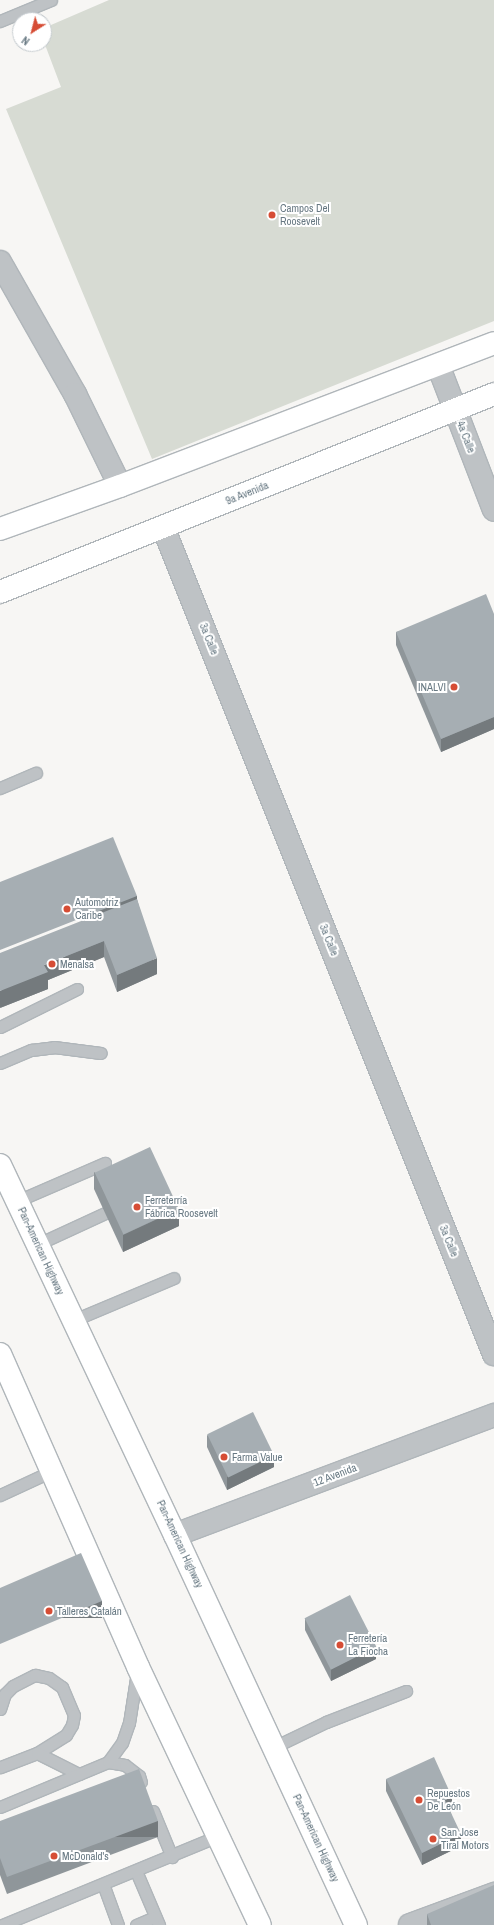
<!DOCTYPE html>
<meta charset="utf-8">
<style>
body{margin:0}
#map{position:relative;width:494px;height:1925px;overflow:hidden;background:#f7f6f4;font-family:"Archivo Narrow",sans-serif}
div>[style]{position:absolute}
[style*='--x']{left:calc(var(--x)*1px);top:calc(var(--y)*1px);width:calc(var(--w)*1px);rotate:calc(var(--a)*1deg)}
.green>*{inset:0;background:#d7dbd3}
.roads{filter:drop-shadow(1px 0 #b0b6ba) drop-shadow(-1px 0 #b0b6ba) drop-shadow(0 1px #b0b6ba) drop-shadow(0 -1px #b0b6ba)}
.service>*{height:11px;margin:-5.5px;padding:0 5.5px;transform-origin:5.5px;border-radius:5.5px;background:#bec2c5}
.minor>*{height:22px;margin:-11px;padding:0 11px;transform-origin:11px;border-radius:11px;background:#bec2c5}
.tertiary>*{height:22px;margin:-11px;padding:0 11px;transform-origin:11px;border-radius:11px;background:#bec2c5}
.secondary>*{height:22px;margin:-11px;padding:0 11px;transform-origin:11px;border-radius:11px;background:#fff}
.trunk>*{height:22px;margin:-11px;padding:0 11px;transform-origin:11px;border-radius:11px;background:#fff}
.wall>*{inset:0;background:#8f969a}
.shaded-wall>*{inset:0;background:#747a7d;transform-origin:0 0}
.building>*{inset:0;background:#a6aeb3;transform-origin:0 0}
.dots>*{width:11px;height:11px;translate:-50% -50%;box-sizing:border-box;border:2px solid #fff;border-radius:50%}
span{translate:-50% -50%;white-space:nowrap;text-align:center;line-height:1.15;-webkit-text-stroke:4px #fff;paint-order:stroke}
.poi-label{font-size:11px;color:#687983}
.left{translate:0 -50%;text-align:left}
.right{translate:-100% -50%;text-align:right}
.street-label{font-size:11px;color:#687983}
.north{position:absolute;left:12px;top:12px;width:40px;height:40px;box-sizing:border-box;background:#fff;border:1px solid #c3c9cd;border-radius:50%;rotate:216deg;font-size:11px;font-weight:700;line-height:16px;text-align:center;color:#687983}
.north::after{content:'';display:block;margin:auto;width:14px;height:18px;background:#d64d35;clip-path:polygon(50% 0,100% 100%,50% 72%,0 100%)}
</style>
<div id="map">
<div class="green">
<i style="clip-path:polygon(109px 0,494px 0,494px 321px,152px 459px,6px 109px,61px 87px,44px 42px,44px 28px)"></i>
</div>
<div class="roads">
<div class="service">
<i style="--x:0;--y:21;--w:55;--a:-22.4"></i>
<i style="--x:0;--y:788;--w:39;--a:-23"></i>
<i style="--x:0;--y:1027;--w:86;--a:-26.3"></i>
<i style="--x:0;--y:1063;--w:34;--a:-23"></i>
<i style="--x:31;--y:1050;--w:23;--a:-7"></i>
<i style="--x:54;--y:1047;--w:47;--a:7.3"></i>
<i style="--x:17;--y:1201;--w:96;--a:-23.4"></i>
<i style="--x:38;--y:1244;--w:74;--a:-24.8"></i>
<i style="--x:74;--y:1320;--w:108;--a:-22.8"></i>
<i style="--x:0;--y:1495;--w:57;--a:-24.8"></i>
<i style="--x:0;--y:1709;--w:16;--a:-72"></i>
<i style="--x:5;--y:1694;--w:11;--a:-45"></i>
<i style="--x:13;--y:1686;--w:25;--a:-27"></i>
<i style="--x:35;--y:1675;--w:14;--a:12"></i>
<i style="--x:49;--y:1678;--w:16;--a:35"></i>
<i style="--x:62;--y:1687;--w:30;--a:67"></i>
<i style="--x:74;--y:1715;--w:10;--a:101"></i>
<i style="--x:72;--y:1725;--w:12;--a:121"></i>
<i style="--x:66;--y:1735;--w:34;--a:148"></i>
<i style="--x:37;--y:1753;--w:40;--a:159"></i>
<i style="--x:274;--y:1747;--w:58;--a:-25.7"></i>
<i style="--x:326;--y:1722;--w:86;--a:-21.2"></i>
<i style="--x:37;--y:1753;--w:47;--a:26.6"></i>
<i style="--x:108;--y:1762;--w:17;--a:10"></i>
<i style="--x:125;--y:1765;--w:18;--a:38"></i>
<i style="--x:139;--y:1776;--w:6;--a:72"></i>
<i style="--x:0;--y:1807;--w:117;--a:-22.6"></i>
<i style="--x:108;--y:1762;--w:24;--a:-54"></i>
<i style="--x:122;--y:1743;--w:21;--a:-71"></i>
<i style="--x:129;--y:1723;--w:52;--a:-81.1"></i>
<i style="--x:153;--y:1811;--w:50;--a:67.6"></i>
<i style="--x:136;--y:1871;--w:59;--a:66.9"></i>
<i style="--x:103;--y:1884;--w:44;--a:69.9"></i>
<i style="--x:2;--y:1925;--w:234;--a:-22.4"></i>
<i style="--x:136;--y:1925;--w:21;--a:-23"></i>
</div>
<div class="minor">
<i style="--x:0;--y:262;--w:152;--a:60.4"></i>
<i style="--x:75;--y:394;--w:102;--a:63.9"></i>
<i style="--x:438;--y:365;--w:155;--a:68.9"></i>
<i style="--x:163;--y:527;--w:891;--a:68.19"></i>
<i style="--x:410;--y:1925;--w:90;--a:-20.3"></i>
</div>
<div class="tertiary">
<i style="--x:175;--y:1535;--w:341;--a:-20.6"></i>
</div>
<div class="secondary">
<i style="--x:0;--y:529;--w:127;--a:-19.7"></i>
<i style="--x:120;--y:486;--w:400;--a:-20.9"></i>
<i style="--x:0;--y:592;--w:532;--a:-21.84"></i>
</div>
<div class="trunk">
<i style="--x:0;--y:1165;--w:409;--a:64.7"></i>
<i style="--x:175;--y:1535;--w:430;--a:65.1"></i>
<i style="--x:0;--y:1354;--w:342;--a:66.2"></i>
<i style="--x:138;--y:1667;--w:285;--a:64.7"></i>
</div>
</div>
<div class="wall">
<i style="clip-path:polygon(494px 614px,494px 729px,441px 752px,396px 645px,396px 632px)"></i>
<i style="clip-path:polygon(137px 899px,157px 974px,117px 992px,104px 957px,48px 980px,48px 989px,0 1008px)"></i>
<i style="clip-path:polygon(94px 1172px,179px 1226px,123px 1252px,94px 1189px)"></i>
<i style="clip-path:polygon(207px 1435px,274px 1467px,227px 1490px,207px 1447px)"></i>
<i style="clip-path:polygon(305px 1618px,376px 1659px,331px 1681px,305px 1630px)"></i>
<i style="clip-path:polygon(386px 1779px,452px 1810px,450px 1810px,461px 1846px,422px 1865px,386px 1791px)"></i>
<i style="clip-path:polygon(0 1821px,158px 1837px,7px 1894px,0 1875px)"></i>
<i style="clip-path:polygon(427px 1914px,494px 1925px,427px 1925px)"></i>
</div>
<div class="shaded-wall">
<i style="clip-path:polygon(494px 717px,494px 729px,441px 752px,441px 739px)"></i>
<i style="left:137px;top:896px;width:19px;height:147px;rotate:90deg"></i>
<i style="clip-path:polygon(104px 941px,104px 957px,48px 980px,48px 989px,0 1008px,0 991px,44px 965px)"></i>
<i style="clip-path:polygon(157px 958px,157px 974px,117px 992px,117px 975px)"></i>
<i style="clip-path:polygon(179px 1209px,179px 1226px,123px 1252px,123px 1235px)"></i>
<i style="clip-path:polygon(274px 1455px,274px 1467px,227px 1490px,227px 1477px)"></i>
<i style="left:102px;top:1601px;width:17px;height:111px;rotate:90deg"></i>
<i style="clip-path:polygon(376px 1647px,376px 1659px,331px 1681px,331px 1669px)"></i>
<i style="clip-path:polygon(452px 1797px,452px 1810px,445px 1812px,445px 1800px)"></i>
<i style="left:158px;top:1821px;width:16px;height:161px;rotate:90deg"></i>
<i style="clip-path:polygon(461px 1834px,461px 1846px,422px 1865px,422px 1853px)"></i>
</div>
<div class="building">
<i style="clip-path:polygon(486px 594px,494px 614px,494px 717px,441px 739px,396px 632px)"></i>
<i style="clip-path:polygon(113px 837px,137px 896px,0 950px,0 882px)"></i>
<i style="clip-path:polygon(137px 899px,157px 958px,117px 975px,104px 941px,44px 965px,48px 972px,0 991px,0 953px)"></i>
<i style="left:150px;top:1147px;width:68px;height:61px;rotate:65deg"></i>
<i style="left:253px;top:1412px;width:48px;height:51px;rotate:64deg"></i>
<i style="clip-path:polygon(81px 1553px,102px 1601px,0 1644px,0 1588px)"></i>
<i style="left:350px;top:1595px;width:58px;height:51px;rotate:63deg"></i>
<i style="clip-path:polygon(434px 1757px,452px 1797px,445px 1800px,461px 1834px,422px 1853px,386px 1779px)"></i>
<i style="clip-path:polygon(139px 1769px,158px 1821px,7px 1877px,0 1858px,0 1821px)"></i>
<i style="clip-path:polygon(494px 1885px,494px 1925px,431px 1925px,427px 1914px)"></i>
</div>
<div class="dots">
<i style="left:272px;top:215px;background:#d64d35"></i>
<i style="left:454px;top:687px;background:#d64d35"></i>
<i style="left:67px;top:909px;background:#d64d35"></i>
<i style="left:52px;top:964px;background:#d64d35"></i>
<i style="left:137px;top:1207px;background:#d64d35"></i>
<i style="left:224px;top:1457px;background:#d64d35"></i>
<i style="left:49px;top:1611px;background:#d64d35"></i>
<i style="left:340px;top:1645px;background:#d64d35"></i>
<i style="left:419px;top:1800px;background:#d64d35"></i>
<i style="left:433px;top:1839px;background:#d64d35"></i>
<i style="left:54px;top:1856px;background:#d64d35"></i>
</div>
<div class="poi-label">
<span class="left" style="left:280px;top:215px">Campos Del<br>Roosevelt</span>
<span class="right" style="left:446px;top:687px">INALVI</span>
<span class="left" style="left:75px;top:909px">Automotriz<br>Caribe</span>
<span class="left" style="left:60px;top:964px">Menalsa</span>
<span class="left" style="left:145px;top:1207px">Ferreterría<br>Fábrica Roosevelt</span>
<span class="left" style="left:232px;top:1457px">Farma Value</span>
<span class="left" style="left:57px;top:1611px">Talleres Catalán</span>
<span class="left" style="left:348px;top:1645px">Ferretería<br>La Fiocha</span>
<span class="left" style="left:427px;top:1800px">Repuestos<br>De León</span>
<span class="left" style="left:441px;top:1839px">San Jose<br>Tiral Motors</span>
<span class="left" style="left:62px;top:1856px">McDonald's</span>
</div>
<div class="street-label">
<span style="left:466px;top:437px;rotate:69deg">4a Calle</span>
<span style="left:247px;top:493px;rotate:-22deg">9a Avenida</span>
<span style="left:209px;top:639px;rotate:68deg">3a Calle</span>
<span style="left:329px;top:940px;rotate:68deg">3a Calle</span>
<span style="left:449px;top:1241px;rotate:68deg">3a Calle</span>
<span style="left:41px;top:1251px;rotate:65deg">Pan-American Highway</span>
<span style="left:335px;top:1475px;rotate:-21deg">12 Avenida</span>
<span style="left:180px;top:1544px;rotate:65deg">Pan-American Highway</span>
<span style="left:316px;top:1838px;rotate:65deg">Pan-American Highway</span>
</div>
<div class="north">N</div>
</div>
